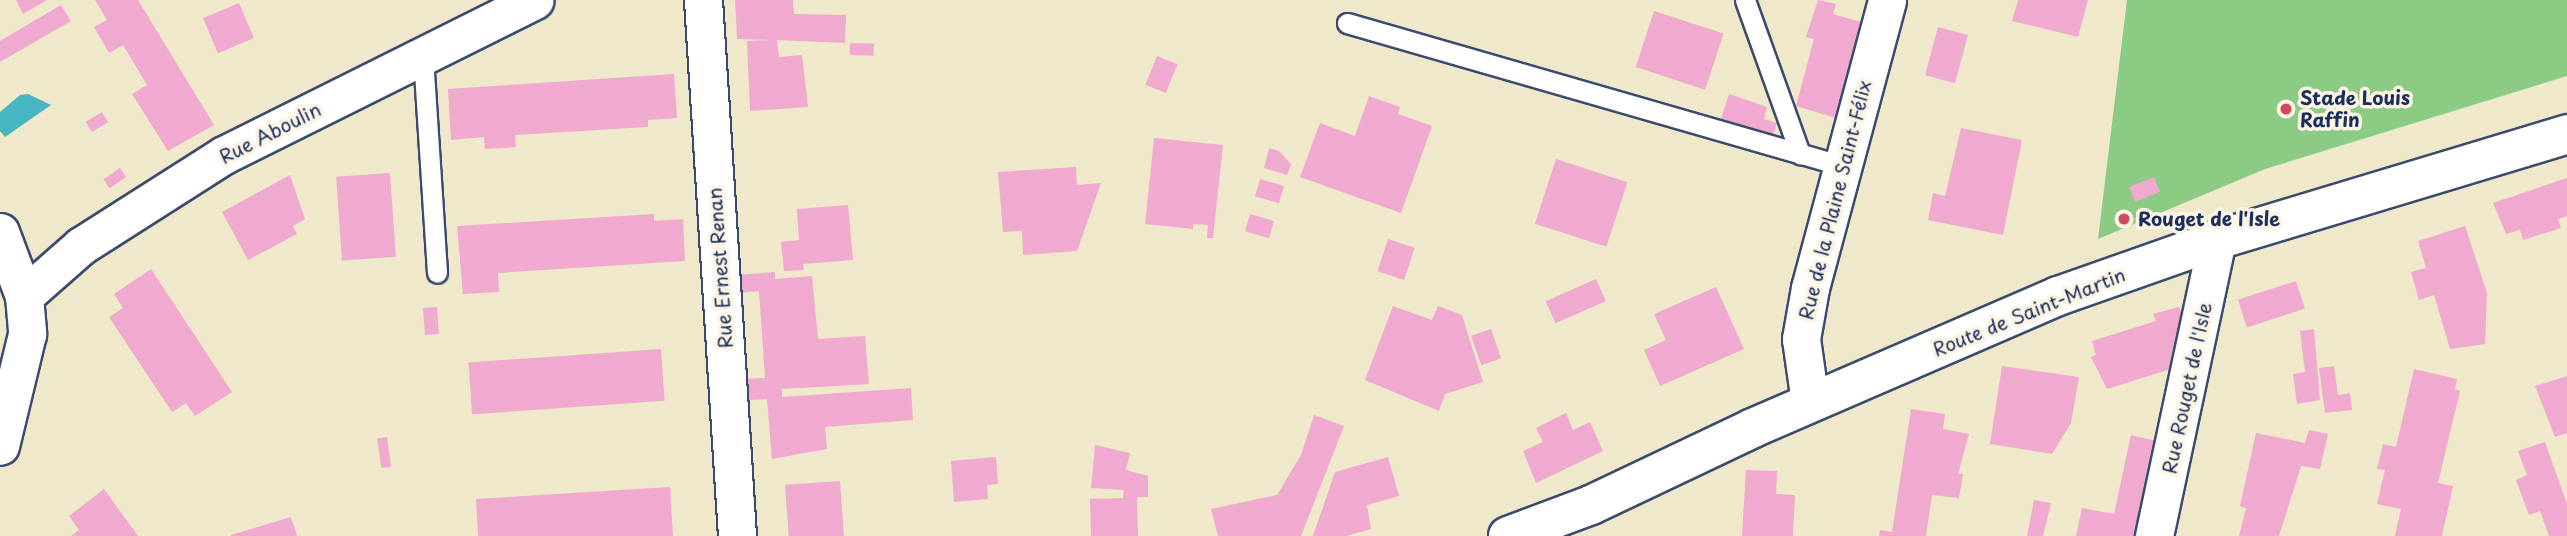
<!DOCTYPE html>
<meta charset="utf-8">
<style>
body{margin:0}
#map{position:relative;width:2567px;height:536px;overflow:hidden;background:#efe8cb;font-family:"Playpen Sans",sans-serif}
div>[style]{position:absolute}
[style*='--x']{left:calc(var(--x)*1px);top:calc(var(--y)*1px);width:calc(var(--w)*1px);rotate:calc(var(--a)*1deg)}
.green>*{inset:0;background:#8bcb83}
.water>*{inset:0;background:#48b6c0}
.building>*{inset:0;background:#f0a9cf;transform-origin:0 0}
.roads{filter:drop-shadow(2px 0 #3b4b6e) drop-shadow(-2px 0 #3b4b6e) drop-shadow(0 2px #3b4b6e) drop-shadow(0 -2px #3b4b6e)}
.service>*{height:19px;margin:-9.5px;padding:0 9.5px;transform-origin:9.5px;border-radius:9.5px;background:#fff}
.minor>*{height:37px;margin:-18.5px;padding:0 18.5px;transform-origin:18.5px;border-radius:18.5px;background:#fff}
.secondary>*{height:38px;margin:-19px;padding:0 19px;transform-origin:19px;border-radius:19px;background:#fff}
.dots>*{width:19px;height:19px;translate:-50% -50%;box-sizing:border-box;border:4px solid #fcf5e5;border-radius:50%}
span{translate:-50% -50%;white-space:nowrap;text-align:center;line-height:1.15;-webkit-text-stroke:7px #fcf5e5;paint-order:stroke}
.poi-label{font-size:19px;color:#1b2f5e;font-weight:700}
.left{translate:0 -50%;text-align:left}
.street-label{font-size:19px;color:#1b2f5e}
</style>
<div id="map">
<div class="green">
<i style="clip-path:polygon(2127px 0,2567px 0,2567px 76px,2265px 169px,2098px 239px)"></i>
</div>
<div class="water">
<i style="clip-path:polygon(28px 94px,51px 105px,5px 137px,0 131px,0 112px,20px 95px)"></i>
</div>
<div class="building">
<i style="clip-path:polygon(16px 0,47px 0,23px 14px)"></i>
<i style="clip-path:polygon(95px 0,138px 0,214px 125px,168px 151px,132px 94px,147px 85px,123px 45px,109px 53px,94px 27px,107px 20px)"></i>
<i style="clip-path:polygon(735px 0,793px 0,794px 14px,846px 15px,845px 43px,777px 40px,779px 57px,802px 55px,808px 107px,750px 111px,747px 41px,771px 40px,737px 39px)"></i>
<i style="clip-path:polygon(1818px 0,1836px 4px,1833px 14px,1868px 24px,1839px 119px,1796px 106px,1814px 39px,1806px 37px)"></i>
<i style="clip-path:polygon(2018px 0,2088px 0,2078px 37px,2012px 21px)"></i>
<i style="left:239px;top:3px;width:38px;height:39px;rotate:67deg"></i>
<i style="clip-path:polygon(61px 5px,71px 21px,0 62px,0 41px)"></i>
<i style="left:1654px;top:11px;width:73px;height:59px;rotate:18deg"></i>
<i style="left:1938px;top:27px;width:31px;height:50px;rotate:15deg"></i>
<i style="left:850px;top:43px;width:24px;height:12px;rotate:2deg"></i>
<i style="left:1157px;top:56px;width:22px;height:31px;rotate:22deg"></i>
<i style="clip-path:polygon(674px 74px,677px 118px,648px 120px,648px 127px,515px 135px,516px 147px,485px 149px,484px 137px,451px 140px,448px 89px)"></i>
<i style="clip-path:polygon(1729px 94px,1767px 107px,1764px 119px,1777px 123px,1772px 138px,1720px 122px)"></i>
<i style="clip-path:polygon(1369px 96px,1400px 107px,1398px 114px,1432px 126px,1401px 213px,1300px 177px,1320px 123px,1355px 136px)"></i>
<i style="left:102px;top:112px;width:12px;height:19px;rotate:59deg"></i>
<i style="clip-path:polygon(1961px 128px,2022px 140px,2003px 235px,1928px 220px,1933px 193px,1945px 196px)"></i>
<i style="clip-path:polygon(1154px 138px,1223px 145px,1213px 238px,1207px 238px,1208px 225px,1193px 224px,1193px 229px,1145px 224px)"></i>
<i style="clip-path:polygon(1269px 148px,1279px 151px,1291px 164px,1287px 175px,1264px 168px)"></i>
<i style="left:1556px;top:159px;width:75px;height:68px;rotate:18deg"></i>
<i style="clip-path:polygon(1076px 167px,1077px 185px,1101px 183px,1077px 251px,1023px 255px,1022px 231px,1003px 232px,998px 172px)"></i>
<i style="left:120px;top:168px;width:11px;height:20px;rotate:56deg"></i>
<i style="left:390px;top:173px;width:84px;height:54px;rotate:86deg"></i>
<i style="clip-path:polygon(290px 175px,305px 219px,293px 226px,297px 234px,248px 260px,222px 212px)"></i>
<i style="left:2154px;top:177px;width:16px;height:27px;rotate:68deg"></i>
<i style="clip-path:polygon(2567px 178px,2567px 216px,2558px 219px,2561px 228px,2523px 240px,2520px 230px,2506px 234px,2493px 203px)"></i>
<i style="left:1260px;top:179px;width:25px;height:18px;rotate:16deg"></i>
<i style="clip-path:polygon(848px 205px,853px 260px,803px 264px,804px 270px,784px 271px,781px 242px,799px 240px,797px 209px)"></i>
<i style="clip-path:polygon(654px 214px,654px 221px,683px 219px,685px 261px,498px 273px,499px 292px,463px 294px,457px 226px)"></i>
<i style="left:1250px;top:214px;width:25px;height:18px;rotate:16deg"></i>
<i style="clip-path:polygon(2465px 226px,2487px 293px,2485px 344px,2450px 349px,2434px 295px,2419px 300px,2411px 272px,2426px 268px,2418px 241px)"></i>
<i style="left:1388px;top:239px;width:28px;height:34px;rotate:18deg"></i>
<i style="clip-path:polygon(151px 269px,232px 392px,195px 416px,186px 403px,172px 412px,109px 317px,123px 308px,114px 294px)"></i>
<i style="clip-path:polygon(775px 272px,775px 279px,812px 276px,818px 339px,865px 336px,869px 384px,782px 389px,782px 397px,911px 388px,913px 420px,825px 427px,827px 449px,772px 459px,767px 399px,747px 400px,745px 379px,765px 378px,759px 291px,739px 293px,738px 275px)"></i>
<i style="left:1596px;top:279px;width:24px;height:55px;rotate:66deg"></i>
<i style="left:2296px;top:281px;width:29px;height:61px;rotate:72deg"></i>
<i style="clip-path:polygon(1716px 287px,1744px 349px,1660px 386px,1644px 350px,1666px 340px,1654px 314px)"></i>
<i style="clip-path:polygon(1393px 306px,1432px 320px,1438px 306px,1462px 315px,1483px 382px,1445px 394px,1439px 411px,1365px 380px)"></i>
<i style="left:437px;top:307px;width:27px;height:14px;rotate:86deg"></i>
<i style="clip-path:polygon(2179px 307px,2183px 317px,2171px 369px,2107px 389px,2091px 357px,2096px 355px,2092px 341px,2156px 321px,2153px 314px)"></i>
<i style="left:1491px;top:329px;width:31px;height:21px;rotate:71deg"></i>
<i style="clip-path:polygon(2314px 329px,2320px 400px,2297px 404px,2293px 374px,2305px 372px,2300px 331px)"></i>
<i style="left:661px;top:349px;width:52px;height:193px;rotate:86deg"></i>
<i style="clip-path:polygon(2002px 366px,2079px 377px,2071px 423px,2052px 454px,1990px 444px)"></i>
<i style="clip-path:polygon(2334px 366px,2338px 395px,2350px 393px,2352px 410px,2325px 413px,2319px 368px)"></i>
<i style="clip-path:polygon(2414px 369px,2457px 379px,2455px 389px,2460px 391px,2438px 483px,2453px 486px,2442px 536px,2395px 536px,2401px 509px,2377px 504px,2385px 470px,2377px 469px,2383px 444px,2396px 447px)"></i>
<i style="clip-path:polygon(2567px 376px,2567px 433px,2555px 437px,2535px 386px)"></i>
<i style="clip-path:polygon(1911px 409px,1945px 414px,1943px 429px,1969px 434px,1958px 474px,1963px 474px,1959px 498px,1932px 495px,1926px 536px,1879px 536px,1880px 530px,1892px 532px)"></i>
<i style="clip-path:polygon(1566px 413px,1573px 430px,1590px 422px,1603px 451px,1536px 483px,1523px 451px,1543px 442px,1536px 428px)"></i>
<i style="clip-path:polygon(1314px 415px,1344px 426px,1301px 536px,1218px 536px,1211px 509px,1277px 495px,1301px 455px)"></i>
<i style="clip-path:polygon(2309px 430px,2328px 434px,2320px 469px,2301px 466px,2279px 536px,2239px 536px,2246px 508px,2240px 506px,2256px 433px,2305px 443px)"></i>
<i style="clip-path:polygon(2131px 435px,2156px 441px,2136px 536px,2076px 536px,2082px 508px,2114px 514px)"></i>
<i style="left:387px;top:437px;width:30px;height:10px;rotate:82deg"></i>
<i style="clip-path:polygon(2545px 442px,2567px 504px,2567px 536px,2549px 536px,2540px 511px,2529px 515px,2516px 480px,2527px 475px,2518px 451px)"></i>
<i style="clip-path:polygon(1095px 445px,1130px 453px,1126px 470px,1148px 476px,1148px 497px,1137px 497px,1138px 536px,1091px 536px,1090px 499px,1123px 498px,1124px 490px,1091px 488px)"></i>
<i style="clip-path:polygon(996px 457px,998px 484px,987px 485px,988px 499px,954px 502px,951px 461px)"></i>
<i style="clip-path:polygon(1388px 457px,1399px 496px,1367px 505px,1371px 529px,1346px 536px,1313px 536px,1335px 472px)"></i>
<i style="clip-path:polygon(1746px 470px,1777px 471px,1776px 494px,1795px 495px,1793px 536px,1742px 536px)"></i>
<i style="left:840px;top:481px;width:55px;height:55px;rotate:86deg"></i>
<i style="clip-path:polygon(670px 487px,673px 536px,478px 536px,476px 499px)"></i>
<i style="clip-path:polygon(104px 489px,138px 536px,71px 536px,79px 530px,69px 516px)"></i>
<i style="clip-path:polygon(2034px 500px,2051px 503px,2043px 536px,2027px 536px)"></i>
<i style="clip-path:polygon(291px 517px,297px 536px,231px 536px,231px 535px)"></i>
</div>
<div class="roads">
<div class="service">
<i style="--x:1745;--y:0;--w:164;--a:70.3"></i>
<i style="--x:1347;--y:23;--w:516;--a:16.08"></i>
<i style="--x:423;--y:56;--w:217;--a:86.3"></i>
</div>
<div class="minor">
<i style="--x:703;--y:0;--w:537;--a:86.37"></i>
<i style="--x:0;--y:232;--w:68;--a:69.4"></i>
<i style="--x:24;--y:296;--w:38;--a:85"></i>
<i style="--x:27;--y:334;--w:115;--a:103.6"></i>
<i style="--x:24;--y:296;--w:76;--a:-41.3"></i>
<i style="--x:81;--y:246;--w:169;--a:-32.5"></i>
<i style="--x:224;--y:155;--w:347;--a:-26.5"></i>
<i style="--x:1810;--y:402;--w:64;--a:-98.1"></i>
<i style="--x:1801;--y:339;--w:52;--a:-80"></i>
<i style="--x:1810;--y:288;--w:298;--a:-75"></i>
<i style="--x:2154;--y:536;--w:303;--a:-78"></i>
</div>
<div class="secondary">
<i style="--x:1508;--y:536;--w:89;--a:-20.5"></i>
<i style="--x:1591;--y:505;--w:179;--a:-25.4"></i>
<i style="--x:1753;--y:428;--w:332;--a:-23.4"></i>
<i style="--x:2058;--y:296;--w:169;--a:-19.4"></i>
<i style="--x:2217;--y:240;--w:366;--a:-16.8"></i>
</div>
</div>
<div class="dots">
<i style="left:2286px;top:109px;background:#d1495b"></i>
<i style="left:2124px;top:219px;background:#d1495b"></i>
</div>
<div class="poi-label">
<span class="left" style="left:2300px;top:109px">Stade Louis<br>Raffin</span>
<span class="left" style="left:2138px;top:219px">Rouget de l'Isle</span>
</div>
<div class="street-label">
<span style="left:270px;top:133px;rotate:-27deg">Rue Aboulin</span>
<span style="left:1835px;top:200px;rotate:-76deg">Rue de la Plaine Saint-Félix</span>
<span style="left:720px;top:268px;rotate:-94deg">Rue Ernest Renan</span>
<span style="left:2029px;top:312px;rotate:-22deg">Route de Saint-Martin</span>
<span style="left:2187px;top:388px;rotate:-78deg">Rue Rouget de l'Isle</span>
</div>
</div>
